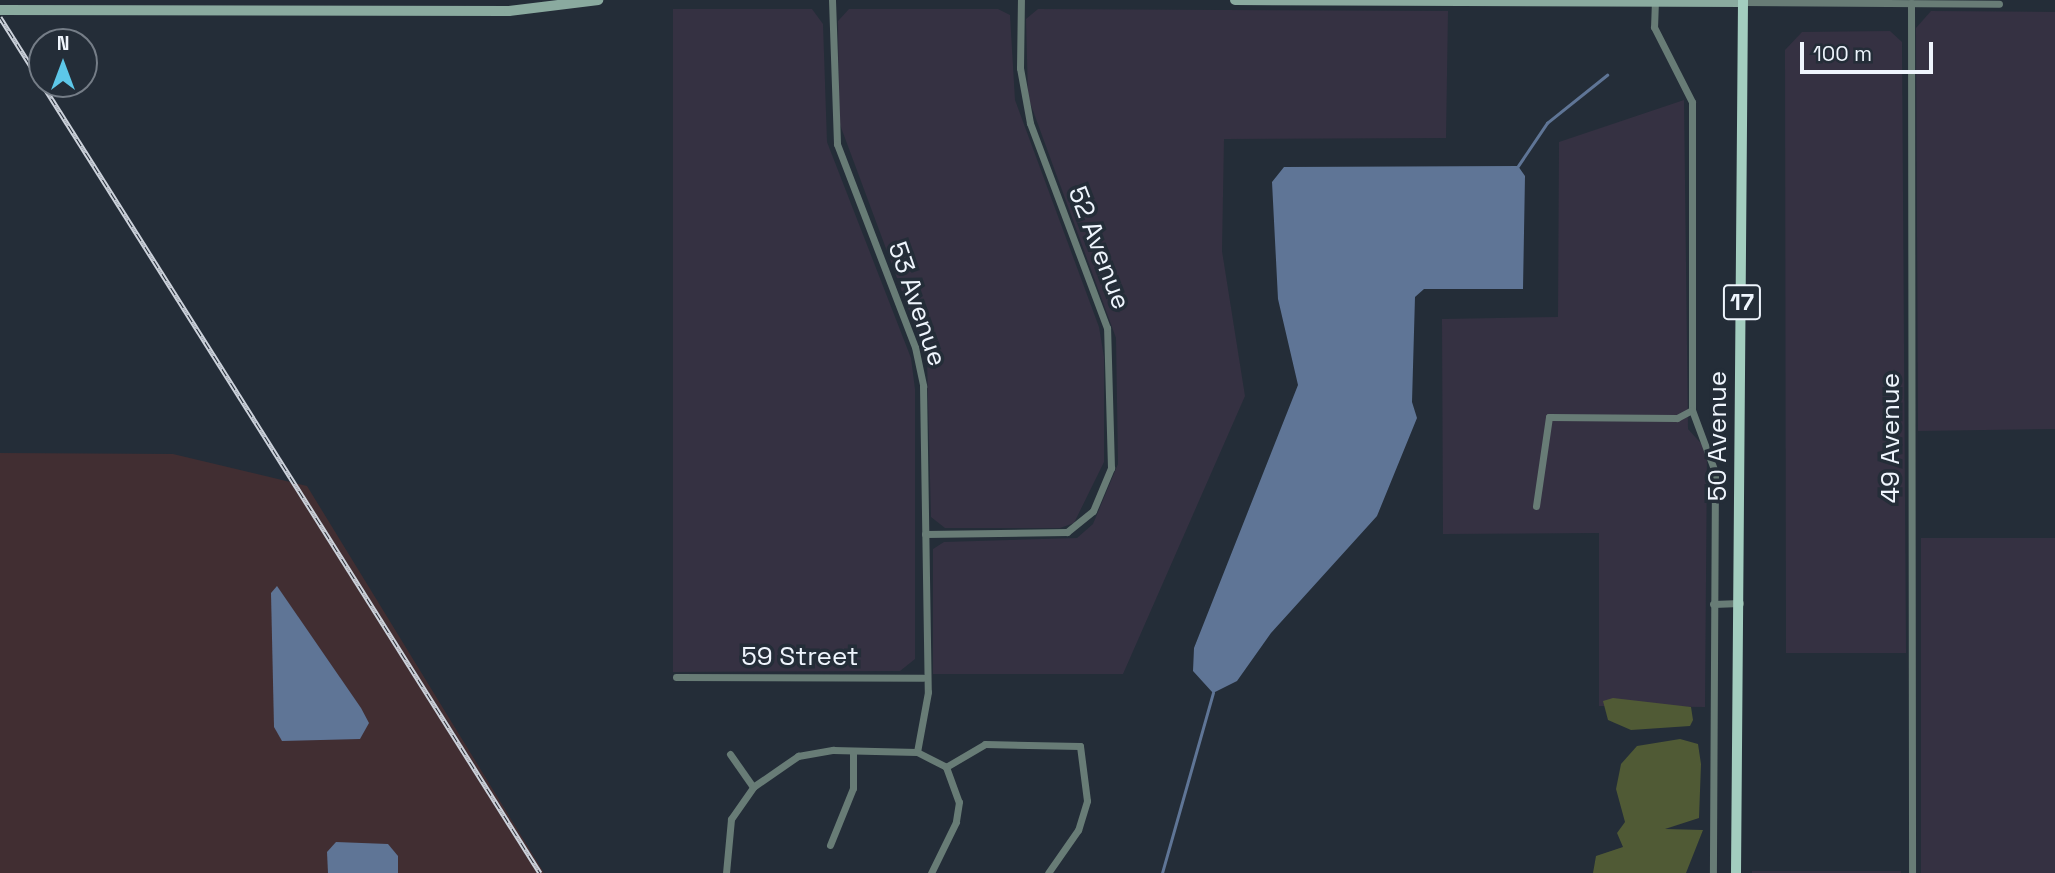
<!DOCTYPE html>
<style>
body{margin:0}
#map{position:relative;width:2055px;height:873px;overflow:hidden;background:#242d38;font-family:"Space Grotesk",sans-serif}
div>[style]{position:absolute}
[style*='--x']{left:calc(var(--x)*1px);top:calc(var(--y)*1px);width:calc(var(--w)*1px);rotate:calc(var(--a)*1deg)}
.commercial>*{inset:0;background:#353142;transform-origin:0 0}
.industrial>*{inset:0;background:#412e32}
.forest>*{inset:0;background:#505a35}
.water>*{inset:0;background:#5f7596}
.stream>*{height:2.5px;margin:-1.25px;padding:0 1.25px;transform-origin:1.25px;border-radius:1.25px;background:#5f7596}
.street>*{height:7px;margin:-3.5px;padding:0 3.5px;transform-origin:3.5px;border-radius:3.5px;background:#687c76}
.secondary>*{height:10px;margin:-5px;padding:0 5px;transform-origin:5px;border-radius:5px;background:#8aaa9f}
.primary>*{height:10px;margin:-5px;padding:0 5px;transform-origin:5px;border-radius:5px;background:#a3cdbf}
.rail>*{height:5px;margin-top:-2.5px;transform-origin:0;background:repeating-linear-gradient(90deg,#242d38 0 8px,#ccd2db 0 16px);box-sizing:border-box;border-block:2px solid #ccd2db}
span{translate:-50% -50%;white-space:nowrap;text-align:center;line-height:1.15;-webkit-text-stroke:7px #242d38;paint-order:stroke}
.shield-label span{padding:2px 5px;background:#242d38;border:2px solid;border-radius:5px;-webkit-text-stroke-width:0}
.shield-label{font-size:24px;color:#eff5fd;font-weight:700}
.street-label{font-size:26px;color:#eff5fd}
.north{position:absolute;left:28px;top:28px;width:70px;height:70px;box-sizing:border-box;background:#242d38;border:2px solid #757d87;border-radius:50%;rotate:0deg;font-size:19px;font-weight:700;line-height:28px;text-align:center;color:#eff5fd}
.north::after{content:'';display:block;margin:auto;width:24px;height:32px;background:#5dc7e8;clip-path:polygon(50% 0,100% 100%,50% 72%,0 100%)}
.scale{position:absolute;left:1800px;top:42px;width:133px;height:32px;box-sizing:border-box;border:4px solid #eff5fd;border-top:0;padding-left:9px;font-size:21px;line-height:24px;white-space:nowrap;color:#eff5fd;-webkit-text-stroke:5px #242d38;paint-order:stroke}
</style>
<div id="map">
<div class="commercial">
<i style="clip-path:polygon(673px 9px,812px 9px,823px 24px,827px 142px,911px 358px,915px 389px,915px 659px,900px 671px,673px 672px)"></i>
<i style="clip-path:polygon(849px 9px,998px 9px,1010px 15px,1015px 100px,1099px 327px,1104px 357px,1104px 462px,1074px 523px,1060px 528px,945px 528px,931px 517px,927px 359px,839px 122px,838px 21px)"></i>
<i style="clip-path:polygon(1038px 9px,1448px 11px,1446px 138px,1224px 139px,1222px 251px,1245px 396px,1123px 674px,933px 674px,933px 549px,944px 542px,1077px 538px,1093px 524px,1118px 464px,1116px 338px,1028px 97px,1026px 19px)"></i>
<i style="clip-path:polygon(1931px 11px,2055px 12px,2055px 429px,1918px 431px,1916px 28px)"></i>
<i style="clip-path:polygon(1890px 31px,1902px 42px,1906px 653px,1786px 653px,1785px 50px,1802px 32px)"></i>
<i style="clip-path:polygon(1684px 100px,1688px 429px,1707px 450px,1705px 707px,1599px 706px,1599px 533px,1443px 534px,1442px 319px,1558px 317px,1559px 142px)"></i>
<i style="left:1921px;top:538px;width:134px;height:335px"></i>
<i style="left:1752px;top:871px;width:149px;height:2px"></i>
</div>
<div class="industrial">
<i style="clip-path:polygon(0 453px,173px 454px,307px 486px,544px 873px,0 873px)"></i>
</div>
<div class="forest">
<i style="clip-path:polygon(1613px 698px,1691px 707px,1693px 720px,1690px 726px,1631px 730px,1608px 720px,1603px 701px)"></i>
<i style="clip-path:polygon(1680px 739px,1698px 744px,1701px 764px,1699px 818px,1665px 829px,1703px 830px,1686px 873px,1593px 873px,1596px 856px,1623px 847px,1617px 833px,1625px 822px,1616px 789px,1621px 764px,1637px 746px)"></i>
</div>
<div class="water">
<i style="clip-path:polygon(1518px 166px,1525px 176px,1523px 289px,1424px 289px,1415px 297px,1412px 402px,1417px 418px,1377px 516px,1271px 633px,1237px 681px,1213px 693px,1193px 671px,1194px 648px,1298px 385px,1278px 299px,1272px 182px,1284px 167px)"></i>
<i style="clip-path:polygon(277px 586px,361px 708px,369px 723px,360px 739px,282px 741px,274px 727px,271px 593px)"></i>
<i style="clip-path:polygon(336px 842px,388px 844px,398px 856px,398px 873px,328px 873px,327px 852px)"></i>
</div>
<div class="stream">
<i style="--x:1518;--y:166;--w:52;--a:-56"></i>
<i style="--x:1547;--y:123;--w:77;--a:-38.7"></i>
<i style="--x:1162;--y:873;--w:187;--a:-74.2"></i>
</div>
<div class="street">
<i style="--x:832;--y:0;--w:144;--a:88"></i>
<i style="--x:837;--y:144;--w:217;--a:69"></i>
<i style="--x:915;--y:347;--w:40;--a:78"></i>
<i style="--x:923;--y:386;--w:306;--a:89.1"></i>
<i style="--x:928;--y:692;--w:61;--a:100.4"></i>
<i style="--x:1655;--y:0;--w:27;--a:92"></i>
<i style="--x:1654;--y:27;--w:84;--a:63.1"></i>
<i style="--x:1692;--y:102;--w:308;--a:90"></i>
<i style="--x:1692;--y:410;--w:66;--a:69.6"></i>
<i style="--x:1715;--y:472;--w:401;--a:90.3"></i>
<i style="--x:1743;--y:2;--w:256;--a:0.4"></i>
<i style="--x:1911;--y:3;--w:870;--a:89.93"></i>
<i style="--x:1536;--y:506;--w:90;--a:-81.7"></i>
<i style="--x:1549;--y:417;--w:128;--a:0.4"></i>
<i style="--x:1677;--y:418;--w:17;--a:-28"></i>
<i style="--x:925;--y:534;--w:142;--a:-0.8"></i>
<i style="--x:1067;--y:532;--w:33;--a:-39"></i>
<i style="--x:1093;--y:511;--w:47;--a:-67.3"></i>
<i style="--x:1111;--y:468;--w:140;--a:-91.6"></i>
<i style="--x:1107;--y:328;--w:219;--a:-110.6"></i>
<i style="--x:1030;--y:123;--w:56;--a:-100.3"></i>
<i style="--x:1020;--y:68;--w:68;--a:-89.2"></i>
<i style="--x:1713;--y:604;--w:27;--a:-2"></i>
<i style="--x:676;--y:677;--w:247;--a:0.2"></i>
<i style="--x:730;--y:754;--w:40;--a:55.1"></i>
<i style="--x:946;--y:767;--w:45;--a:-30.5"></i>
<i style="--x:985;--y:744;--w:95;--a:1.2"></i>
<i style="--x:1080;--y:746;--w:55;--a:82.7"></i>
<i style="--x:1087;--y:801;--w:30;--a:107"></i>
<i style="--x:1078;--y:830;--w:52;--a:124.9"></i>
<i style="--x:830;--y:845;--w:61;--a:-68"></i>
<i style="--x:853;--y:788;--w:37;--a:-90"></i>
<i style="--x:726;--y:873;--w:54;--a:-84.7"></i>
<i style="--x:731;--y:819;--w:39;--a:-55"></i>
<i style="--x:753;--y:787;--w:55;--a:-34.6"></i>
<i style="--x:798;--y:756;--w:36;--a:-10"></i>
<i style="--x:833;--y:750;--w:84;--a:1.4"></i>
<i style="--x:917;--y:752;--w:33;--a:27"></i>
<i style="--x:946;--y:767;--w:37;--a:70"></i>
<i style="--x:959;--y:802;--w:20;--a:99"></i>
<i style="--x:956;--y:822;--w:57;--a:116.1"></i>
</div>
<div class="secondary">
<i style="--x:1235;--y:0;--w:508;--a:0.23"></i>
<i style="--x:0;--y:10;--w:509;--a:0.11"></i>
<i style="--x:509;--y:11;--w:90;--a:-7"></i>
</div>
<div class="primary">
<i style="--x:1736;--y:873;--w:873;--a:-89.54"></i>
</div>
<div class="rail">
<i style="--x:0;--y:17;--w:1012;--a:57.75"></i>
</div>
<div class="shield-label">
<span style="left:1742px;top:302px">17</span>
</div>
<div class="street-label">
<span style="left:1099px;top:248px;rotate:69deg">52 Avenue</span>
<span style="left:917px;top:304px;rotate:71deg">53 Avenue</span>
<span style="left:1718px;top:436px;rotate:-90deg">50 Avenue</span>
<span style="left:1891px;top:438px;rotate:-90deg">49 Avenue</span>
<span style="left:800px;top:657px">59 Street</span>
</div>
<div class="north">N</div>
<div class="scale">100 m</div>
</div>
